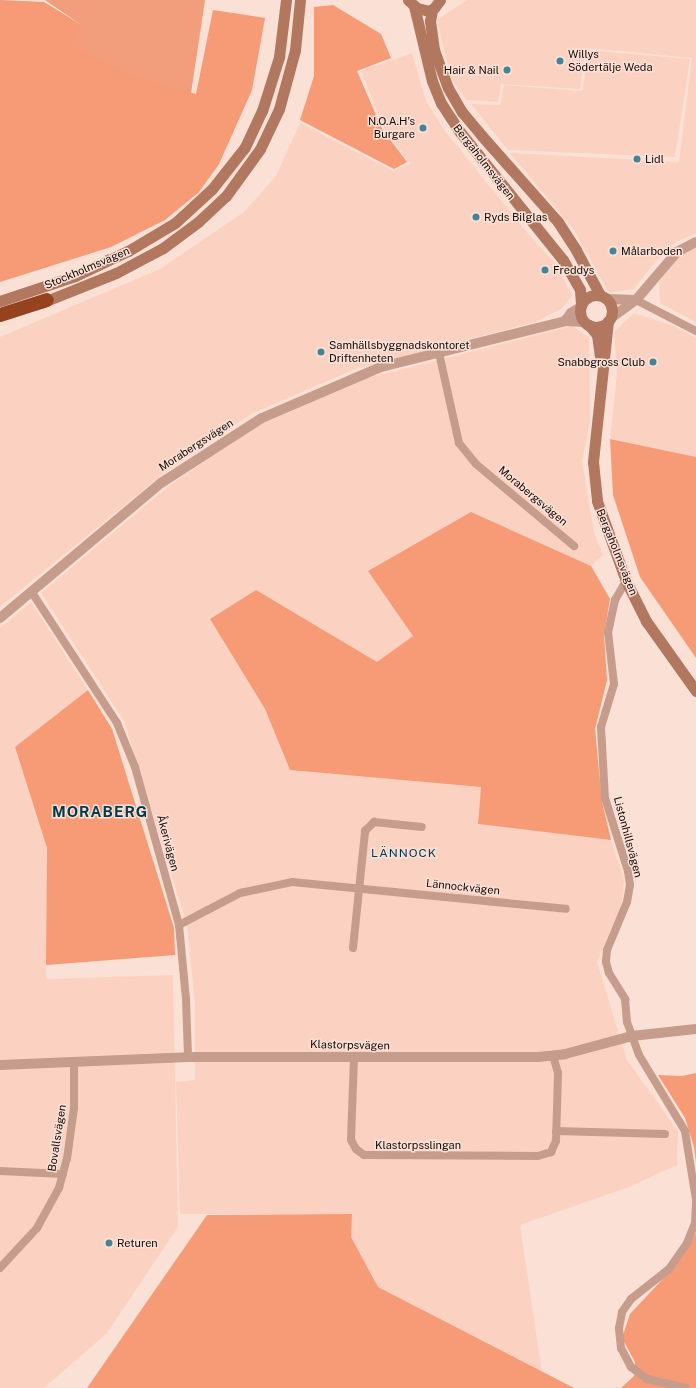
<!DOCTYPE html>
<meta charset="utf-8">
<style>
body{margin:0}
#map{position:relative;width:696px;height:1388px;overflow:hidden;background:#fbe0d6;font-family:"Public Sans",sans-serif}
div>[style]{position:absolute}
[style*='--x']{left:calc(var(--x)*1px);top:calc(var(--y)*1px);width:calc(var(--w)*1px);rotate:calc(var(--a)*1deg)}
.built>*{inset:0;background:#fbd2c2}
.green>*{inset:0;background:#f29d7c}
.forest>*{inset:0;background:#f79b76}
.minor>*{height:8px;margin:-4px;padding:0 4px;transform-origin:4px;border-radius:4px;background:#c69c8c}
.tertiary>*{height:10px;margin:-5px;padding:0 5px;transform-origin:5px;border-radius:5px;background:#c69c8c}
.secondary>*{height:11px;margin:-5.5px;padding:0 5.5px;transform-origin:5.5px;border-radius:5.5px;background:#b2775f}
.secondary>.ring{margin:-5.5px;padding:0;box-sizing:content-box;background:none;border:11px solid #b2775f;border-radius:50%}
.motorway>*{height:14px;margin:-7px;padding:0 7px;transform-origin:7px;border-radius:7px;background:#95421e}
.dots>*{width:11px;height:11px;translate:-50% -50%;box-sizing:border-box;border:2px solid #fbe0d6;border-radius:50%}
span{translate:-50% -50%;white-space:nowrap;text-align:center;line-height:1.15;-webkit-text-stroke:3px #fbe0d6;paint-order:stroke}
.poi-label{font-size:11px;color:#130906}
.left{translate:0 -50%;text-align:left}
.right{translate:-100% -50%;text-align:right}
.street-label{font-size:11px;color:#130906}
.neighbourhood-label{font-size:12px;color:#003949;letter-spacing:1px}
.district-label{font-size:15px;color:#003949;font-weight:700;letter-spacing:1px}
</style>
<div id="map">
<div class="built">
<i style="clip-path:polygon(467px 0,696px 0,696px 233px,676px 242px,655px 262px,634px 289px,609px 293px,574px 230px,510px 153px,679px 162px,692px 58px,585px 48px,580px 89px,501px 84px,498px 102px,466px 100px,451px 78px,437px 20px)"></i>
<i style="clip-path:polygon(587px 50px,690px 59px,675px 157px,508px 150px,471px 104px,500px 105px,504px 85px,583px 91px)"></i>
<i style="clip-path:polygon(412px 53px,426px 101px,445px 131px,534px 241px,557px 265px,572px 296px,561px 309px,535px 322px,355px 369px,251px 414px,164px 473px,0 607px,0 337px,160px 269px,244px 212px,276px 176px,300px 123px,393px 171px,410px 164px,384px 128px,361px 71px)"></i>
<i style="clip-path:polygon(696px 246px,696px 322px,660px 303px,659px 282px,682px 252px)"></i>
<i style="clip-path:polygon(634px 313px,674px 326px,696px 338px,696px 457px,610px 439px,617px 374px,614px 332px)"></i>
<i style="clip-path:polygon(572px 326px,589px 337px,590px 421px,582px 461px,594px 533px,603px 555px,591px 566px,471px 512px,413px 636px,377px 662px,256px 590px,210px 619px,265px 709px,290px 770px,481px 787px,478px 824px,611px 840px,624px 879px,621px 907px,597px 962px,627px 1060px,678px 1131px,677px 1165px,629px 1187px,520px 1225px,542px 1372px,378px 1287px,351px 1237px,351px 1214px,180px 1214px,176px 1082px,195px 1080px,195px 1005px,187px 925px,124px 721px,41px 593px,170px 485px,259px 425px,364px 379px)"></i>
<i style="clip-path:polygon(31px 602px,88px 690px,15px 747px,47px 848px,46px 979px,173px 975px,178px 1227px,107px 1333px,44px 1388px,0 1388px,0 628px)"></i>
</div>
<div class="green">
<i style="clip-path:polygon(45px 0,205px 0,191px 93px,198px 137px,0 271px,0 16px,80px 24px)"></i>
</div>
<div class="forest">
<i style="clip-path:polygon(0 0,44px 2px,80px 24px,70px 44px,128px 75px,196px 94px,213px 10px,265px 18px,252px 90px,219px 164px,199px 192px,165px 220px,111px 247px,0 282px)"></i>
<i style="clip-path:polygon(333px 5px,381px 34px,391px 58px,357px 71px,382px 129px,407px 162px,394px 169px,300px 120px,314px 76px,314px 7px)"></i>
<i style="clip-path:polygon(610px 439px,696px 457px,696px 658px,640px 577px,613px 495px)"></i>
<i style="clip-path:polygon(471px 512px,591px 566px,610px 599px,604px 635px,607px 680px,595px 729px,602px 802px,611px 840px,478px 824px,481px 787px,290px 770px,265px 709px,210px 619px,256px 590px,377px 662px,413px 636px,368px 571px)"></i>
<i style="clip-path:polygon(88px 690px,112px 729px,174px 928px,175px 955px,46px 965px,47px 848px,15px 747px)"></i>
<i style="clip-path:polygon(696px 1073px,696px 1163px,694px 1147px,685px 1118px,658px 1075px,682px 1076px)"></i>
<i style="clip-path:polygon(352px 1214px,351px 1237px,378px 1287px,574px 1388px,87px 1388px,207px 1215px)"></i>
<i style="clip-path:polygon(696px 1233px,696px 1388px,621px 1388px,634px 1376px,635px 1362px,622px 1338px,630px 1314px,674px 1267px)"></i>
</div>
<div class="minor">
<i style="--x:636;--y:300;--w:68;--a:27.3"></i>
<i style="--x:439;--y:353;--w:92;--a:77.5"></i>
<i style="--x:459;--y:443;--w:27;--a:51"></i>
<i style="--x:476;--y:464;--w:128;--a:39.9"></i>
<i style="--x:626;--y:581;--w:22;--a:120"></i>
<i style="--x:615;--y:600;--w:33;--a:102"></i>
<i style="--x:608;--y:632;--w:52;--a:83.4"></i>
<i style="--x:614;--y:684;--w:45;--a:106.8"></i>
<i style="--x:601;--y:727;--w:71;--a:86.8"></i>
<i style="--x:605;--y:798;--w:77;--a:72.5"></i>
<i style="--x:628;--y:871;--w:14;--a:82"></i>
<i style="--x:630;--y:885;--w:17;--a:100"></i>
<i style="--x:627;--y:902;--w:52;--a:112.6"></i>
<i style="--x:607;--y:950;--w:12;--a:95"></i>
<i style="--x:606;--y:962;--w:11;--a:75"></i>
<i style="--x:609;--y:973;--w:31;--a:58"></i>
<i style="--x:625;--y:999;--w:23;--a:85"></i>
<i style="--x:627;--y:1022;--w:35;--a:70"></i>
<i style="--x:639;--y:1055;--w:89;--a:58.8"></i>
<i style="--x:685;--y:1131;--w:70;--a:80.9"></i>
<i style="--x:31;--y:591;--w:158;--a:56.9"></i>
<i style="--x:117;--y:723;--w:48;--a:67.8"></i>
<i style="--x:135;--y:767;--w:164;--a:74.4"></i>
<i style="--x:179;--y:925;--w:74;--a:84.6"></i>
<i style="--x:186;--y:999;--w:58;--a:88"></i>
<i style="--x:179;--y:925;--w:69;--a:-27.7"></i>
<i style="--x:240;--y:893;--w:53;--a:-11.9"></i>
<i style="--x:292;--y:882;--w:275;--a:5.6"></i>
<i style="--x:353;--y:948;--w:118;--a:-84.1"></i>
<i style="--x:365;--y:831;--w:13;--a:-45"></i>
<i style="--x:374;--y:822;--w:48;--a:5.9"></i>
<i style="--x:354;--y:1058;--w:82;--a:92.1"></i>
<i style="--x:351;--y:1140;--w:10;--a:61"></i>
<i style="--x:356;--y:1149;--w:10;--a:37"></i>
<i style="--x:364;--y:1155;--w:174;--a:0.3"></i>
<i style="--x:538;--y:1156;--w:14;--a:-17"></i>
<i style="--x:551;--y:1152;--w:12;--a:-66"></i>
<i style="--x:556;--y:1141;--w:68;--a:-88.3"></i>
<i style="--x:558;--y:1073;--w:18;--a:-106"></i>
<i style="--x:556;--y:1131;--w:109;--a:1.6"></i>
<i style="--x:0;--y:1171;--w:63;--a:2.7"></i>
<i style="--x:0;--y:1268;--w:54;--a:-47.2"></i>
<i style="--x:37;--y:1228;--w:46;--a:-61.2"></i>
<i style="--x:59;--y:1188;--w:30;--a:-75"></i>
<i style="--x:67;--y:1159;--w:51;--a:-82.2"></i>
<i style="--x:74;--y:1108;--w:45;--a:-90"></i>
<i style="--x:686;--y:1388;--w:40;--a:-167"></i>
<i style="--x:647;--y:1379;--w:20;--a:-143"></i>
<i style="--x:631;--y:1367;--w:21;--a:-118"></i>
<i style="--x:621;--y:1348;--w:20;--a:-96"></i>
<i style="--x:619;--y:1328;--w:16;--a:-79"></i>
<i style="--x:622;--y:1312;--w:16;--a:-55"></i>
<i style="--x:631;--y:1299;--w:48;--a:-38.3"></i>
<i style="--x:669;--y:1269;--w:32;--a:-55"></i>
<i style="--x:687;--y:1243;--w:22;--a:-68"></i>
<i style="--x:695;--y:1223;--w:21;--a:-87"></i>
</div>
<div class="tertiary">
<i style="--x:607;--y:299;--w:29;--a:2"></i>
<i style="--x:611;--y:318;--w:31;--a:-36"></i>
<i style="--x:636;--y:300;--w:63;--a:-49.5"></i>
<i style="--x:677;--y:252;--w:21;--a:-28"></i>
<i style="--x:565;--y:321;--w:10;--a:-53"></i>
<i style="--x:571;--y:313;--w:9;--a:-32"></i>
<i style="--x:0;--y:618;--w:210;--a:-40"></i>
<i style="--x:161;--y:483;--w:120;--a:-32.8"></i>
<i style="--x:262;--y:418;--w:129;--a:-23.2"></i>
<i style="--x:381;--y:367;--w:190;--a:-14"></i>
<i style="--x:565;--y:321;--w:19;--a:3"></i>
<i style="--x:0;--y:1065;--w:188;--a:-2.4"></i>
<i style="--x:188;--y:1057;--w:350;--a:0"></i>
<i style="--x:538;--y:1057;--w:27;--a:-6"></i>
<i style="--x:565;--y:1054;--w:69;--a:-15"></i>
<i style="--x:632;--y:1036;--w:64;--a:-6.2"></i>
</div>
<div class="secondary">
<i style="--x:408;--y:0;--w:12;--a:42"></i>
<i style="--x:417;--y:8;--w:12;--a:14"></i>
<i style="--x:429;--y:11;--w:6;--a:-31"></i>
<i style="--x:434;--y:8;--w:10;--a:-53"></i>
<i style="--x:414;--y:6;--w:77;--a:76.5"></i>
<i style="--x:432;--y:81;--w:24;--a:68"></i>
<i style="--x:441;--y:103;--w:35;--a:57"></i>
<i style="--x:460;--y:132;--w:164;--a:51.2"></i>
<i style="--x:563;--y:260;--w:34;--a:60"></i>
<i style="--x:580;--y:290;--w:14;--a:86"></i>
<i style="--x:432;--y:10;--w:11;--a:100"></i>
<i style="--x:430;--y:21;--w:29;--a:82"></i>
<i style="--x:434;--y:50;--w:40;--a:69.8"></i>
<i style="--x:448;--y:88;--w:28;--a:60"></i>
<i style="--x:462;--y:112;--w:31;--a:50"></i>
<i style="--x:482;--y:136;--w:115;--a:48.5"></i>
<i style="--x:558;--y:222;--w:33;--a:57"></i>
<i style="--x:576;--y:250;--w:51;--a:61.9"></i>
<i class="ring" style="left:580px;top:295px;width:21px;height:21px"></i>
<i style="--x:0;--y:301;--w:79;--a:-18.4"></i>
<i style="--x:75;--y:276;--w:59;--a:-25.3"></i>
<i style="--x:128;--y:251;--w:55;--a:-30.8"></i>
<i style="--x:175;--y:223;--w:50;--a:-42.6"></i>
<i style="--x:212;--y:189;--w:53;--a:-51.8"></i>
<i style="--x:245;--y:147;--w:40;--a:-65"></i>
<i style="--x:262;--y:111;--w:57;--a:-72.5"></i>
<i style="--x:279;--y:57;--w:57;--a:-83"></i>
<i style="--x:41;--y:303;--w:81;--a:-21.8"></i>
<i style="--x:116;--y:273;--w:53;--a:-28"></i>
<i style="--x:163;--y:248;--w:44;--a:-36.6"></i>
<i style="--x:198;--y:222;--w:38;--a:-43"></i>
<i style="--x:226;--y:196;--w:58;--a:-54.1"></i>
<i style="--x:260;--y:149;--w:44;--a:-64.6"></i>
<i style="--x:279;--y:109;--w:61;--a:-74.8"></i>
<i style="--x:295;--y:50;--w:50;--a:-84.3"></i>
<i style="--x:608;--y:321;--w:142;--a:96.1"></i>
<i style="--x:593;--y:462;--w:39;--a:84"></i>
<i style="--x:597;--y:501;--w:85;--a:70.1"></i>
<i style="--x:626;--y:581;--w:45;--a:63.4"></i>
<i style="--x:646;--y:621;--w:86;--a:54.5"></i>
<i style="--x:589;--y:325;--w:13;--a:51"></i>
<i style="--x:597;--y:335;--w:21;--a:82"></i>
</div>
<div class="motorway">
<i style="--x:0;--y:315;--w:49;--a:-17.7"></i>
</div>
<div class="dots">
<i style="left:560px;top:61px;background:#448398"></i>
<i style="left:507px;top:70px;background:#448398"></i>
<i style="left:423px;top:128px;background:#448398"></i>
<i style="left:637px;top:159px;background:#448398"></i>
<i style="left:476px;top:217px;background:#448398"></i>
<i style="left:613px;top:251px;background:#448398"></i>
<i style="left:545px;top:270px;background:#448398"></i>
<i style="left:321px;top:352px;background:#448398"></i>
<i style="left:653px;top:362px;background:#448398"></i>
<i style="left:109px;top:1243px;background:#448398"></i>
</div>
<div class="poi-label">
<span class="left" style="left:568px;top:61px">Willys<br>Södertälje Weda</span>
<span class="right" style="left:499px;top:70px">Hair &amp; Nail</span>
<span class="right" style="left:415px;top:128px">N.O.A.H’s<br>Burgare</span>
<span class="left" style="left:645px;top:159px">Lidl</span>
<span class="left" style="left:484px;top:217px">Ryds Bilglas</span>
<span class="left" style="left:621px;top:251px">Målarboden</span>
<span class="left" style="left:553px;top:270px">Freddys</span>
<span class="left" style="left:329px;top:352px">Samhällsbyggnadskontoret<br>Driftenheten</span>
<span class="right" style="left:645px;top:362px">Snabbgross Club</span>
<span class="left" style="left:117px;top:1243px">Returen</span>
</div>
<div class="street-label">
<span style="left:484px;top:162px;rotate:52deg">Bergaholmsvägen</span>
<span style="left:87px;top:268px;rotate:-23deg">Stockholmsvägen</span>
<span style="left:196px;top:445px;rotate:-33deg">Morabergsvägen</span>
<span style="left:533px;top:496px;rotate:40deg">Morabergsvägen</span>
<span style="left:617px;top:552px;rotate:68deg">Bergaholmsvägen</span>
<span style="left:628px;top:837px;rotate:75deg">Listonhillsvägen</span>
<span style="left:168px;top:843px;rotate:75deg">Åkerivägen</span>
<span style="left:463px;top:887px;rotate:6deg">Lännockvägen</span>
<span style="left:350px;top:1045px;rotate:1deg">Klastorpsvägen</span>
<span style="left:57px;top:1138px;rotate:-81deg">Bovallsvägen</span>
<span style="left:418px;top:1145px">Klastorpsslingan</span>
</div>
<div class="neighbourhood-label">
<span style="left:404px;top:854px">LÄNNOCK</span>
</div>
<div class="district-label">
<span style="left:100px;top:812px">MORABERG</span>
</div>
</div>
